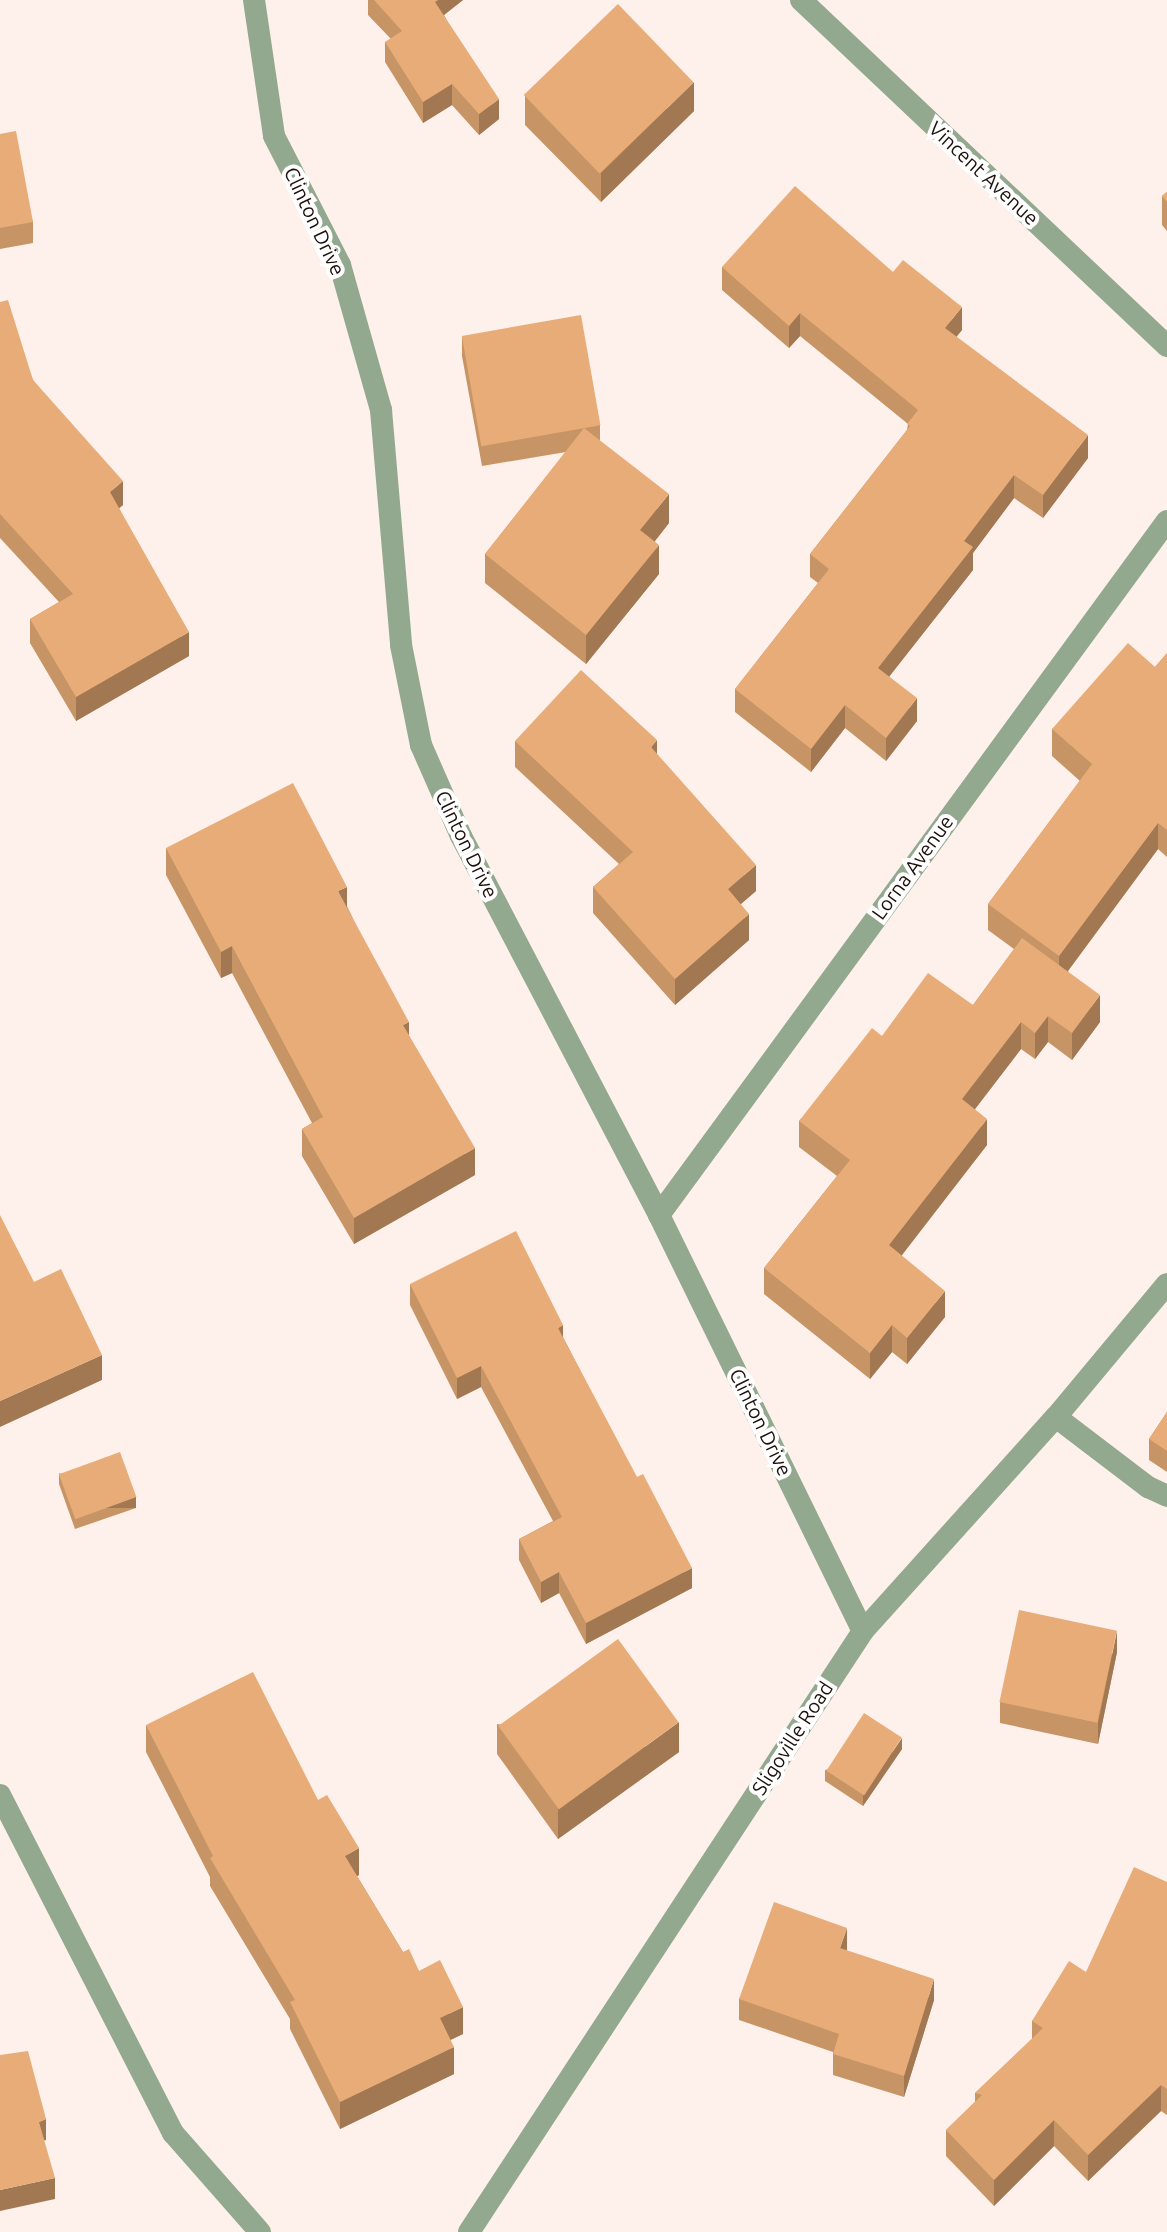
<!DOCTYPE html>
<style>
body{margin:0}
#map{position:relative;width:1167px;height:2232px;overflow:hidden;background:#fef0ea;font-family:Ubuntu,sans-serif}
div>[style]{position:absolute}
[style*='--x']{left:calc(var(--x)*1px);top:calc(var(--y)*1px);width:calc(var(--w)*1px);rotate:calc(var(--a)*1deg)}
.minor>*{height:22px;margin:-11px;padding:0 11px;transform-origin:11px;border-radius:11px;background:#92a98f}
.tertiary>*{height:22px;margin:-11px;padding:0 11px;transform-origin:11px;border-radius:11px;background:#92a98f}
.wall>*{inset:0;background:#c79466}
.shaded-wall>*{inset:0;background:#a27853;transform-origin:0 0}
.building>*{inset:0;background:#e7ac77;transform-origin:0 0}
span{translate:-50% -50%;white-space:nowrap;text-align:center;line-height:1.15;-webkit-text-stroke:8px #fff;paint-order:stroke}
.street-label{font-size:20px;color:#1c110c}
</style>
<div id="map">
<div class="minor">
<i style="--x:254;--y:0;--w:137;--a:81.6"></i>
<i style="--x:274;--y:136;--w:145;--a:62.9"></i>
<i style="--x:340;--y:265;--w:151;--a:74.2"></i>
<i style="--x:381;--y:410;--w:236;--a:85.1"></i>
<i style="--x:401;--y:645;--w:102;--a:78.7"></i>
<i style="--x:421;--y:745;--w:99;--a:66.3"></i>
<i style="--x:461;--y:836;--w:428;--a:62.4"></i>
<i style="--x:659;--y:1215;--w:463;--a:63.9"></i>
<i style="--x:801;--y:0;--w:504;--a:43.39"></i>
<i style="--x:659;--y:1215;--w:860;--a:-53.8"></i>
<i style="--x:1056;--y:1417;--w:116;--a:37.3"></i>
<i style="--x:1148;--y:1487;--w:21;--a:25"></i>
<i style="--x:0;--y:1795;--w:380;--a:62.9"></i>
<i style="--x:173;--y:2133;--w:132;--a:48.7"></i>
</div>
<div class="tertiary">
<i style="--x:469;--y:2232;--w:719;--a:-56.75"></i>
<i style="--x:863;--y:1631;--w:288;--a:-48"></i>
<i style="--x:1056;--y:1417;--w:173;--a:-50.2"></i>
</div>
<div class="wall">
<i style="clip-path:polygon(368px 0,463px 0,444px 15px,499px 119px,479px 135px,452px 105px,423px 123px,385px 62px,385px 42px,391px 39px,368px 15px)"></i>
<i style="clip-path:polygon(525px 96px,694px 111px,601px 202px,525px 125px)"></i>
<i style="clip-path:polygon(0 134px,33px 222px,33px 243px,0 249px)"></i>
<i style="clip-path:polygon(1167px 192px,1167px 231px,1162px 225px,1162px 196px)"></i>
<i style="clip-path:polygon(722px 267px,893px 272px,962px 330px,956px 337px,1088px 458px,1043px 518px,1014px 498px,973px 553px,973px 570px,889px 676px,917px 721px,886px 761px,845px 728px,811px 772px,735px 712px,735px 689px,818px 583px,810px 577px,810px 554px,907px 430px,908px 424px,800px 336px,789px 348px,722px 290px)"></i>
<i style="clip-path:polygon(0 302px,33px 380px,123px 505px,119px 508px,189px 656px,76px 721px,30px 643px,30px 619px,59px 602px,0 538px)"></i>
<i style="clip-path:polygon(462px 336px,600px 425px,600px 441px,669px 523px,655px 541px,659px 574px,586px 664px,485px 583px,485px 554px,566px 452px,482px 466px,462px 356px)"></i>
<i style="clip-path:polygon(1167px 653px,1167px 857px,1158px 849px,1068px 971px,1100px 1022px,1072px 1060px,1048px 1042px,1035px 1059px,1021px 1049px,975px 1109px,987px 1145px,901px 1255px,945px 1317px,907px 1364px,892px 1352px,870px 1379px,764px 1294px,764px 1268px,837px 1176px,799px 1147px,799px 1121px,882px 1036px,973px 1005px,1014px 949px,988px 930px,988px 904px,1080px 781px,1052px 756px,1052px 729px,1155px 667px)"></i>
<i style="clip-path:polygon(515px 741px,657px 755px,756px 891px,741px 904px,749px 940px,675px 1005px,593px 913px,593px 887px,619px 864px,515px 767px)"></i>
<i style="clip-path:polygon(166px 848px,347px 906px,475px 1175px,354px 1244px,302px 1156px,302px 1129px,312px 1123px,232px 973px,221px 978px,166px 875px)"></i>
<i style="clip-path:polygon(410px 1284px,563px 1337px,692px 1588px,586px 1644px,559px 1593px,541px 1603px,519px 1560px,519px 1539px,553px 1521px,481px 1387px,457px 1399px,410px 1305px)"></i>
<i style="clip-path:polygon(1167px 1412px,1167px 1472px,1149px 1460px,1149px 1439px)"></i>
<i style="clip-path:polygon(59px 1473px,136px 1508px,75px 1529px,59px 1484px)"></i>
<i style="clip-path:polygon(1117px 1652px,1098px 1744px,1000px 1723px,1000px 1702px)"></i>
<i style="clip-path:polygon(497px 1724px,679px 1752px,558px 1839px,497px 1754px)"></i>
<i style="clip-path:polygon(146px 1725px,318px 1800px,359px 1875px,357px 1876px,403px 1952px,419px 1971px,463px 2034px,450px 2040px,454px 2074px,340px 2129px,290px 2029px,290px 2019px,210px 1886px,210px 1877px,146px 1752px)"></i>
<i style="clip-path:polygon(902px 1749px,863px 1806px,825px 1781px,825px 1770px)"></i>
<i style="clip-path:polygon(1167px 1882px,1167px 2115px,1161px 2111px,1088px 2181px,1054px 2146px,994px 2206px,946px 2156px,946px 2130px,975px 2102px,975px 2093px,1032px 2039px,1032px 2021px,1086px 1972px)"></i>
<i style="clip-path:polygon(847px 1949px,846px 1950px,934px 2000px,904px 2097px,833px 2075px,833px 2052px,739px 2020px,739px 1999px)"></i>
</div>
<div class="shaded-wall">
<i style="clip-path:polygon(438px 0,463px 0,435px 22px,435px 2px)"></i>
<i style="clip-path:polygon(694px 82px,694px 111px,601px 202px,601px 173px)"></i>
<i style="clip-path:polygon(452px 84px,452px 105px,423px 123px,423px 102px)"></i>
<i style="clip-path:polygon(499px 99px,499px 119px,479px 135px,479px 114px)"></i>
<i style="clip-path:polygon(962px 307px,962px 330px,945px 351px,945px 328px)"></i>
<i style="clip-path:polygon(800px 313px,800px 336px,789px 348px,789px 326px)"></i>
<i style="clip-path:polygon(1088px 435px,1088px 458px,1043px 518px,1043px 495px)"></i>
<i style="clip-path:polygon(1014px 475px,1014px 498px,973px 553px,973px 570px,878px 691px,878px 668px,964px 541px)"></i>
<i style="clip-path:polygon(123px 481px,123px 505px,110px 516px,110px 492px)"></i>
<i style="clip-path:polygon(669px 494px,669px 523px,640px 560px,640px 530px)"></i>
<i style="clip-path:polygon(659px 545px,659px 574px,586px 664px,586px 635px)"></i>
<i style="clip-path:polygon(189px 632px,189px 656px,76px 721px,76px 697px)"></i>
<i style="clip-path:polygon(917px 698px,917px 721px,886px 761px,886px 738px)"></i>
<i style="clip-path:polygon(845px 705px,845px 728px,811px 772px,811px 749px)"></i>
<i style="clip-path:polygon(657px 740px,657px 766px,651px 747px)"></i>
<i style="clip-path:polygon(1158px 823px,1158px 849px,1059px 983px,1059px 956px)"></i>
<i style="clip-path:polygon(756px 865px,756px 891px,728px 915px,728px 889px)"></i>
<i style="clip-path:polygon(347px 887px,347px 914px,338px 891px)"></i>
<i style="clip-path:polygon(749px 914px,749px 940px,675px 1005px,675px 979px)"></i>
<i style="clip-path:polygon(232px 946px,232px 973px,221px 978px,221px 952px)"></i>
<i style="clip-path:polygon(1100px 995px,1100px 1022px,1072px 1060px,1072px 1033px)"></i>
<i style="clip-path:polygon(1048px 1016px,1048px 1042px,1035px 1059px,1035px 1033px)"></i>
<i style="clip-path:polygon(409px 1022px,409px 1049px,403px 1025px)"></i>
<i style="clip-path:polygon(1021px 1022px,1021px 1049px,962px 1126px,962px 1099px)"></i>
<i style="clip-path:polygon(987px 1119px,987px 1145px,889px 1272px,889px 1245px)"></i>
<i style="clip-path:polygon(475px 1148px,475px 1175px,354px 1244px,354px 1218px)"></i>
<i style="clip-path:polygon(945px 1291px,945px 1317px,907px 1364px,907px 1338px)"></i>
<i style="clip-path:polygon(563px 1325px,563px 1346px,558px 1328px)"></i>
<i style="clip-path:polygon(892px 1325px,892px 1352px,870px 1379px,870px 1353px)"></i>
<i style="clip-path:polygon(102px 1355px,102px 1380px,0 1427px,0 1401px)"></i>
<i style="clip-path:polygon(481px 1366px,481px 1387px,457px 1399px,457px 1378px)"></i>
<i style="left:136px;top:1497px;width:11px;height:65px;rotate:90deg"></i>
<i style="clip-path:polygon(692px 1568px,692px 1588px,586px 1644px,586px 1623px)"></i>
<i style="clip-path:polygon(559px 1572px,559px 1593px,541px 1603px,541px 1582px)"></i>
<i style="clip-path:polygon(1117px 1631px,1117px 1652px,1098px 1744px,1098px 1723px)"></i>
<i style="clip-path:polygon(679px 1722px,679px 1752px,558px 1839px,558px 1810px)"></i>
<i style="clip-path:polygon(902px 1738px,902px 1749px,863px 1806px,863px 1795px)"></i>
<i style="clip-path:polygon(359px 1848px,359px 1875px,345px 1883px,345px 1856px)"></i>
<i style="clip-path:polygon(847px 1928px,847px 1949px,840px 1969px,840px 1948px)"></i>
<i style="clip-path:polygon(934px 1979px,934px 2000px,904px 2097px,904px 2076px)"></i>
<i style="clip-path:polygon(463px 2007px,463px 2034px,440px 2045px,440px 2018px)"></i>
<i style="clip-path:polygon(454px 2047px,454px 2074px,340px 2129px,340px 2102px)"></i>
<i style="clip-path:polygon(1161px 2085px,1161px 2111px,1088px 2181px,1088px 2155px)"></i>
<i style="clip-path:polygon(46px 2119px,46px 2140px,39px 2142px,39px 2122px)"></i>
<i style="clip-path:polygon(1054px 2120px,1054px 2146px,994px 2206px,994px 2180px)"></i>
<i style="clip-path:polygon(55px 2178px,55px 2199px,0 2211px,0 2190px)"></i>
</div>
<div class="building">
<i style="clip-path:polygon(374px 0,438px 0,435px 2px,499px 99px,479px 114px,452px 84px,423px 102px,385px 42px,402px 31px)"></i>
<i style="left:618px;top:4px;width:109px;height:131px;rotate:46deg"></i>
<i style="clip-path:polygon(16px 131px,33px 222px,0 228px,0 134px)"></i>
<i style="clip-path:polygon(795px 186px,893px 272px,903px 260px,962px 307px,945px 328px,1088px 435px,1043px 495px,1014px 475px,964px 541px,973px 547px,878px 668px,917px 698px,886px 738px,845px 705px,811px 749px,735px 689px,829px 569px,810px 554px,910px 426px,907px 424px,918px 410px,800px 313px,789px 326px,722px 267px)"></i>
<i style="clip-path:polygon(1167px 192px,1167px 202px,1162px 196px)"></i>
<i style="clip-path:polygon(8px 300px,33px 380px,123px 481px,110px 492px,189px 632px,76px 697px,30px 619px,73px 594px,0 514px,0 302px)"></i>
<i style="left:581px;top:315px;width:112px;height:121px;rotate:80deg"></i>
<i style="clip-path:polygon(584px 428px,669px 494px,640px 530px,659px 545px,586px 635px,485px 554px)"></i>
<i style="clip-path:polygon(1128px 643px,1155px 667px,1167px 653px,1167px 830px,1158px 823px,1059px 956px,988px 904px,1092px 764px,1052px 729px)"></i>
<i style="clip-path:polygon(581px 670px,657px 740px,651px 747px,756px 865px,728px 889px,749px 914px,675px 979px,593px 887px,633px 852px,515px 741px)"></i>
<i style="clip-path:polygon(293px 783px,347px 887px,338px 891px,409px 1022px,403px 1025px,475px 1148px,354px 1218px,302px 1129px,323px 1117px,232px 946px,221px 952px,166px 848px)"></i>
<i style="clip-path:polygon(1022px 938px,1100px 995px,1072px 1033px,1048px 1016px,1035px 1033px,1021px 1022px,962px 1099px,987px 1119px,889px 1245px,945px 1291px,907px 1338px,892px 1325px,870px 1353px,764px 1268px,850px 1160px,799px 1121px,872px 1028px,882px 1036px,928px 973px,973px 1005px)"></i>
<i style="clip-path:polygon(0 1215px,34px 1282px,61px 1269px,102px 1355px,0 1401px)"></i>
<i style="clip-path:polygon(516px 1231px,563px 1325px,558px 1328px,637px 1477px,643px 1474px,692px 1568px,586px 1623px,559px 1572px,541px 1582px,519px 1539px,562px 1517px,481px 1366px,457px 1378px,410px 1284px)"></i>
<i style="clip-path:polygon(1167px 1412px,1167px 1451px,1149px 1439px)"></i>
<i style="left:120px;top:1452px;width:48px;height:65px;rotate:70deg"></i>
<i style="left:1019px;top:1610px;width:100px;height:94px;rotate:12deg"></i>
<i style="left:618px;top:1639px;width:103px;height:148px;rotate:54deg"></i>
<i style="clip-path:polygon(253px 1672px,318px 1800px,327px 1795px,359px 1848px,345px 1856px,403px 1952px,409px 1949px,419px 1971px,440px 1960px,463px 2007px,440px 2018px,454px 2047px,340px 2102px,290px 2002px,295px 2000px,210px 1858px,213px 1856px,146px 1725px)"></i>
<i style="left:864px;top:1713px;width:45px;height:69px;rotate:33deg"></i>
<i style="clip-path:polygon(1134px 1867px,1167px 1882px,1167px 2089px,1161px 2085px,1088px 2155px,1054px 2120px,994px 2180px,946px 2130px,982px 2095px,975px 2093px,1043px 2028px,1032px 2021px,1069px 1961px,1086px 1972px)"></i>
<i style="clip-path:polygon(774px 1902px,847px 1928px,840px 1948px,934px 1979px,904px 2076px,833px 2054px,839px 2034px,739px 1999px)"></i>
<i style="clip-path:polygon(28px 2051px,46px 2119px,39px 2122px,55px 2178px,0 2190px,0 2055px)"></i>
</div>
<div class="street-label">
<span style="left:984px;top:173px;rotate:43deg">Vincent Avenue</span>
<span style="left:315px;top:221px;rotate:65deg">Clinton Drive</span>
<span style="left:467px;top:844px;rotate:64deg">Clinton Drive</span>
<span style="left:912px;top:867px;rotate:-54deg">Lorna Avenue</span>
<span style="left:761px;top:1422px;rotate:64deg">Clinton Drive</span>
<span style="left:792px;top:1738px;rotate:-57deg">Sligoville Road</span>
</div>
</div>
